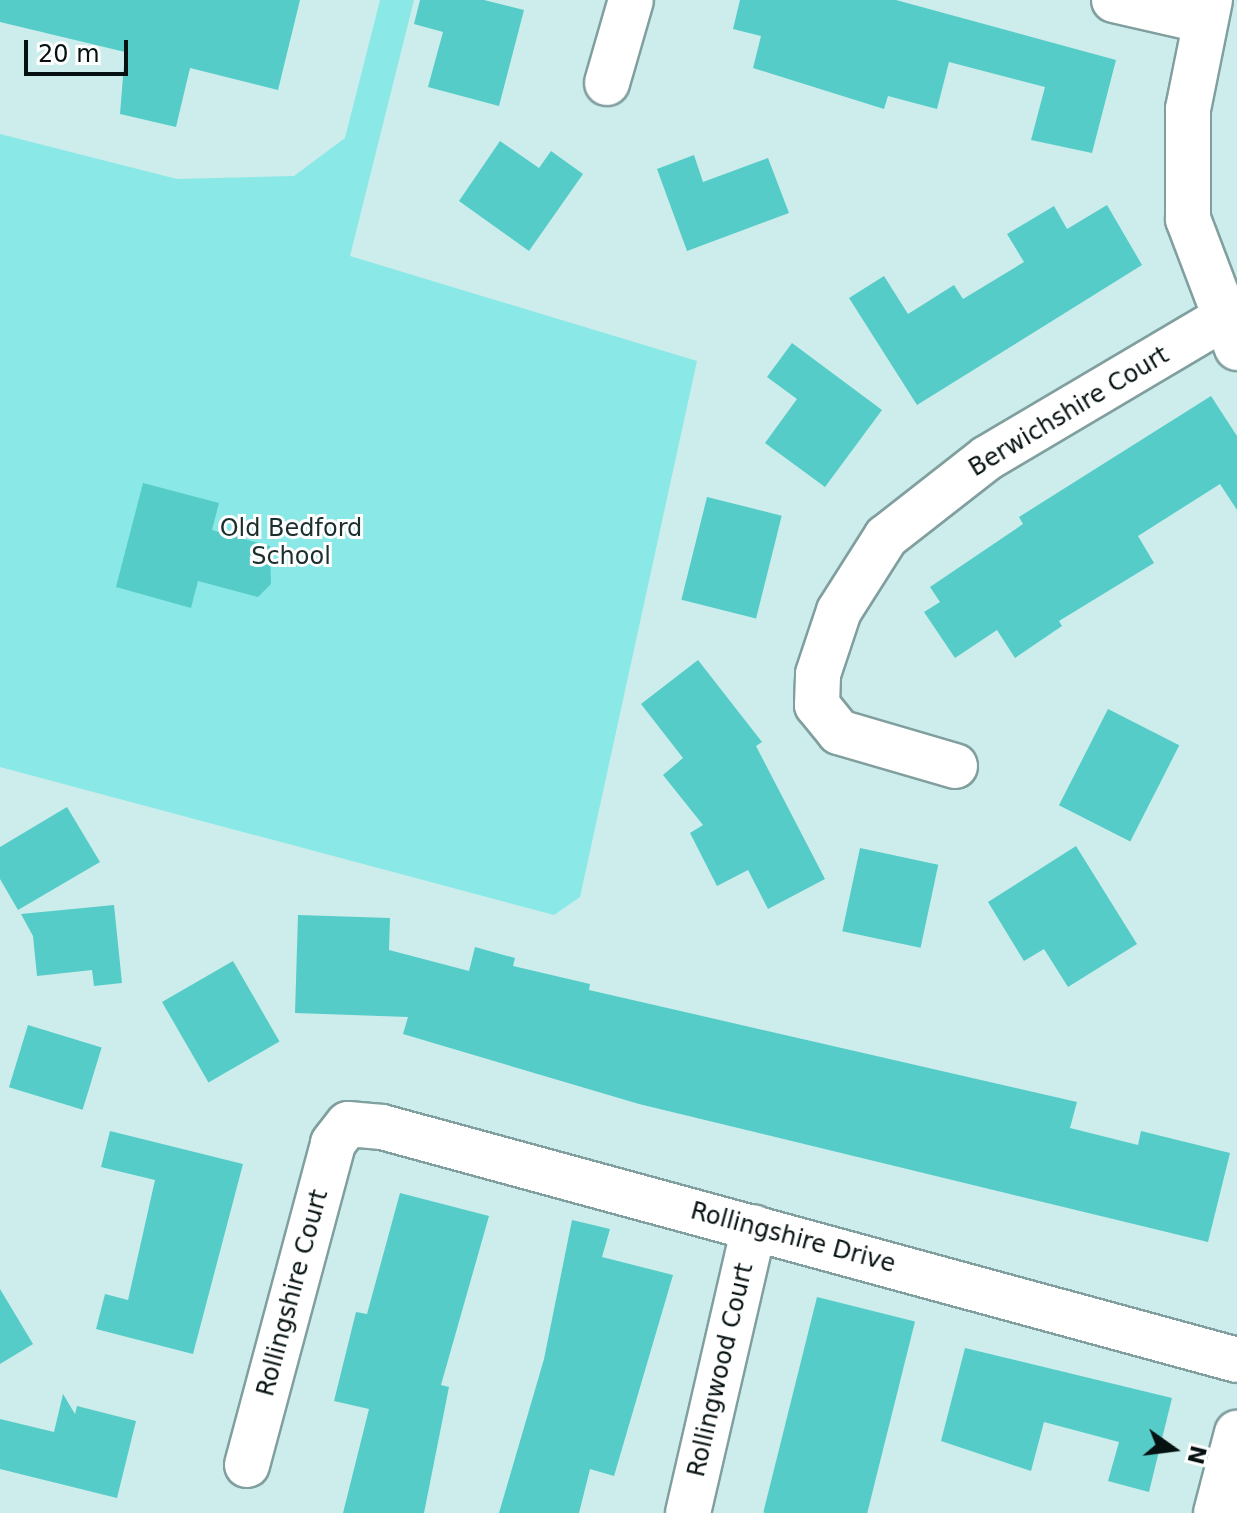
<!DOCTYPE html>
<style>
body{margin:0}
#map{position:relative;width:1237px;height:1513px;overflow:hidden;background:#ccedeb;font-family:"DejaVu Sans",sans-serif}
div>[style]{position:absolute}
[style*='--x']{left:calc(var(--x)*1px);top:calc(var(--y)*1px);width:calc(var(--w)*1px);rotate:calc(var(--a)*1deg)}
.green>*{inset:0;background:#8ae9e6}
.building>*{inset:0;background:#56ccc9;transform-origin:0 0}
.roads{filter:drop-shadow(2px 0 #809f9e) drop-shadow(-2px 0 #809f9e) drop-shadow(0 2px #809f9e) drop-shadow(0 -2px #809f9e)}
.minor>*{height:44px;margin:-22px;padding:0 22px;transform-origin:22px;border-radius:22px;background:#fff}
span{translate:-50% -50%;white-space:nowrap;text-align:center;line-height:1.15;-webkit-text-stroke:6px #fff;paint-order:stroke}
.street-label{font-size:24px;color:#061111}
.park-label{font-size:24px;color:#1a2f2e}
.north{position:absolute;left:1133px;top:1409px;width:80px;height:80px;-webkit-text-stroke:6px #fff;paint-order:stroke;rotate:104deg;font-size:22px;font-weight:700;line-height:32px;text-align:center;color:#061111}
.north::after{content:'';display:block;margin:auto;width:28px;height:36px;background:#061111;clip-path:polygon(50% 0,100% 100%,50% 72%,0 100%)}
.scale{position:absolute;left:24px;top:40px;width:104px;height:36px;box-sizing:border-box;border:4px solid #061111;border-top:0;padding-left:10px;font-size:24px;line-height:28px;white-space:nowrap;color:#061111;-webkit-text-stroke:6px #fff;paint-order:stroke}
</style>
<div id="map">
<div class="green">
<i style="clip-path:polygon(380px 0,414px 0,350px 256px,697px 361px,580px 897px,554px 915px,0 767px,0 134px,177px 179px,294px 176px,345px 138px)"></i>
</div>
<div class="building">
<i style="clip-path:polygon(0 0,300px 0,278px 90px,190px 68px,176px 127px,120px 114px,125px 52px,0 22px)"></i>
<i style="clip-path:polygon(420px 0,484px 0,524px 10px,499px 106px,428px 87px,443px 32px,414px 24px)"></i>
<i style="clip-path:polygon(740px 0,896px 0,1116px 60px,1092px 153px,1031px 140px,1045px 87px,949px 62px,937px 109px,888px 96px,884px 109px,753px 68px,761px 36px,733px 29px)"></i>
<i style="clip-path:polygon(500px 141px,539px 168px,551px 151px,583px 174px,529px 251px,459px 201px)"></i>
<i style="clip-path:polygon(694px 155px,703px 182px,768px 158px,789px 213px,687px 251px,657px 169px)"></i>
<i style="clip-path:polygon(1107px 205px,1142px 265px,917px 405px,849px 298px,884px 276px,908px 314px,954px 285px,963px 299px,1024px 262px,1007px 234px,1054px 206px,1067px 229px)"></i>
<i style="clip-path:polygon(792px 343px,882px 410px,825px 487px,765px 443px,797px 399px,767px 377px)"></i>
<i style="clip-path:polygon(1211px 396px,1237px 436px,1237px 510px,1220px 484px,1138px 536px,1154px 563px,1059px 621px,1062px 626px,1015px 658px,997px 630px,955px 658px,924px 612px,940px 602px,930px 587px,1023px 524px,1019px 517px)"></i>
<i style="clip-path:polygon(143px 483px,219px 503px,212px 530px,270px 546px,271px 584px,258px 597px,198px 581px,191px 608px,116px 587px)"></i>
<i style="left:707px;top:497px;width:77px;height:106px;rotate:14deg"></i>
<i style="clip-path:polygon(698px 660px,762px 742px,756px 746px,825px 879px,768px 909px,748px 870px,717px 886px,690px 833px,703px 825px,663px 775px,683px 758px,641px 704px)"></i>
<i style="left:1108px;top:709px;width:80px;height:108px;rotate:27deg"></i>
<i style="clip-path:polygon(67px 807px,100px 862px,18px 910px,0 879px,0 847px)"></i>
<i style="clip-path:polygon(1076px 846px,1137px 944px,1068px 987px,1044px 949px,1024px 961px,988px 902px)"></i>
<i style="left:860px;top:848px;width:80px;height:85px;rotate:12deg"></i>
<i style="clip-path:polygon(114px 905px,122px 983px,94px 986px,92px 970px,37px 976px,33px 936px,21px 914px)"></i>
<i style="clip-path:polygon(298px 915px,390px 918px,389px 950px,469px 971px,475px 947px,515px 958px,513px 966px,590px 984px,589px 990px,1077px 1102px,1070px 1128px,1138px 1145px,1141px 1131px,1230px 1153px,1208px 1242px,639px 1104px,403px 1034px,408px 1017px,295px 1013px)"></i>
<i style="left:233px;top:961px;width:93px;height:82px;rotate:60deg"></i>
<i style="left:28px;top:1025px;width:77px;height:65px;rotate:17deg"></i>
<i style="clip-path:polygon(110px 1131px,243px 1164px,193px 1354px,96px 1329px,105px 1294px,128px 1300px,155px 1180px,101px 1167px)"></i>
<i style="clip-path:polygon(400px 1193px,489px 1216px,441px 1385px,449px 1387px,424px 1513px,343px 1513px,369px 1409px,334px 1401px,356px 1312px,367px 1314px)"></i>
<i style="clip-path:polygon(572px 1220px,610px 1229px,602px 1257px,673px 1275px,614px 1476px,590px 1469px,579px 1513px,499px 1513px,544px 1359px)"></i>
<i style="clip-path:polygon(0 1289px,33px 1344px,0 1364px)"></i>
<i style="left:817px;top:1297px;width:101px;height:222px;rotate:14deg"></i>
<i style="clip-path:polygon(965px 1348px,1172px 1398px,1149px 1492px,1108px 1481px,1119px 1442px,1044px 1422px,1031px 1471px,941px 1441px)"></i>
<i style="clip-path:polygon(63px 1394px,75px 1414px,77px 1406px,136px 1421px,117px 1498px,0 1469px,0 1419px,54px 1432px)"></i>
</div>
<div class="roads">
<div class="minor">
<i style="--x:1114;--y:0;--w:93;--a:13"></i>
<i style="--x:1210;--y:0;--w:111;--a:101.4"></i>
<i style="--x:1188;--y:109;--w:110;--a:90"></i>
<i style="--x:1188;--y:219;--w:138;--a:69.2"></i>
<i style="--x:607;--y:83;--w:86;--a:-73.9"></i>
<i style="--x:955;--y:766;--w:121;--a:-163.7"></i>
<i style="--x:839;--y:732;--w:35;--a:-129"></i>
<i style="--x:817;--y:705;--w:31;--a:-88"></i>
<i style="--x:818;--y:674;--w:66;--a:-71.6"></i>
<i style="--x:839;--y:611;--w:88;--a:-57.6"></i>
<i style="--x:886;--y:537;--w:128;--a:-38"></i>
<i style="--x:987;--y:458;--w:273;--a:-30.6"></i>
<i style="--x:247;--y:1465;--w:333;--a:-75"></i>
<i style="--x:333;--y:1143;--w:24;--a:-52"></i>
<i style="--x:348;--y:1124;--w:34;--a:5"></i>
<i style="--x:382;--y:1127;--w:886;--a:15.24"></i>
<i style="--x:688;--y:1513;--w:293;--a:-77"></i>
<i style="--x:1216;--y:1513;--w:83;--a:-75.3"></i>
</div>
</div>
<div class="street-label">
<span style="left:1069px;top:412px;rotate:-31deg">Berwichshire Court</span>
<span style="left:793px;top:1238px;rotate:15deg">Rollingshire Drive</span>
<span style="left:293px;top:1293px;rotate:-75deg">Rollingshire Court</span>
<span style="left:721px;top:1370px;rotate:-77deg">Rollingwood Court</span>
</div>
<div class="park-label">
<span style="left:291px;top:543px">Old Bedford<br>School</span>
</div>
<div class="north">N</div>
<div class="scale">20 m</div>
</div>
